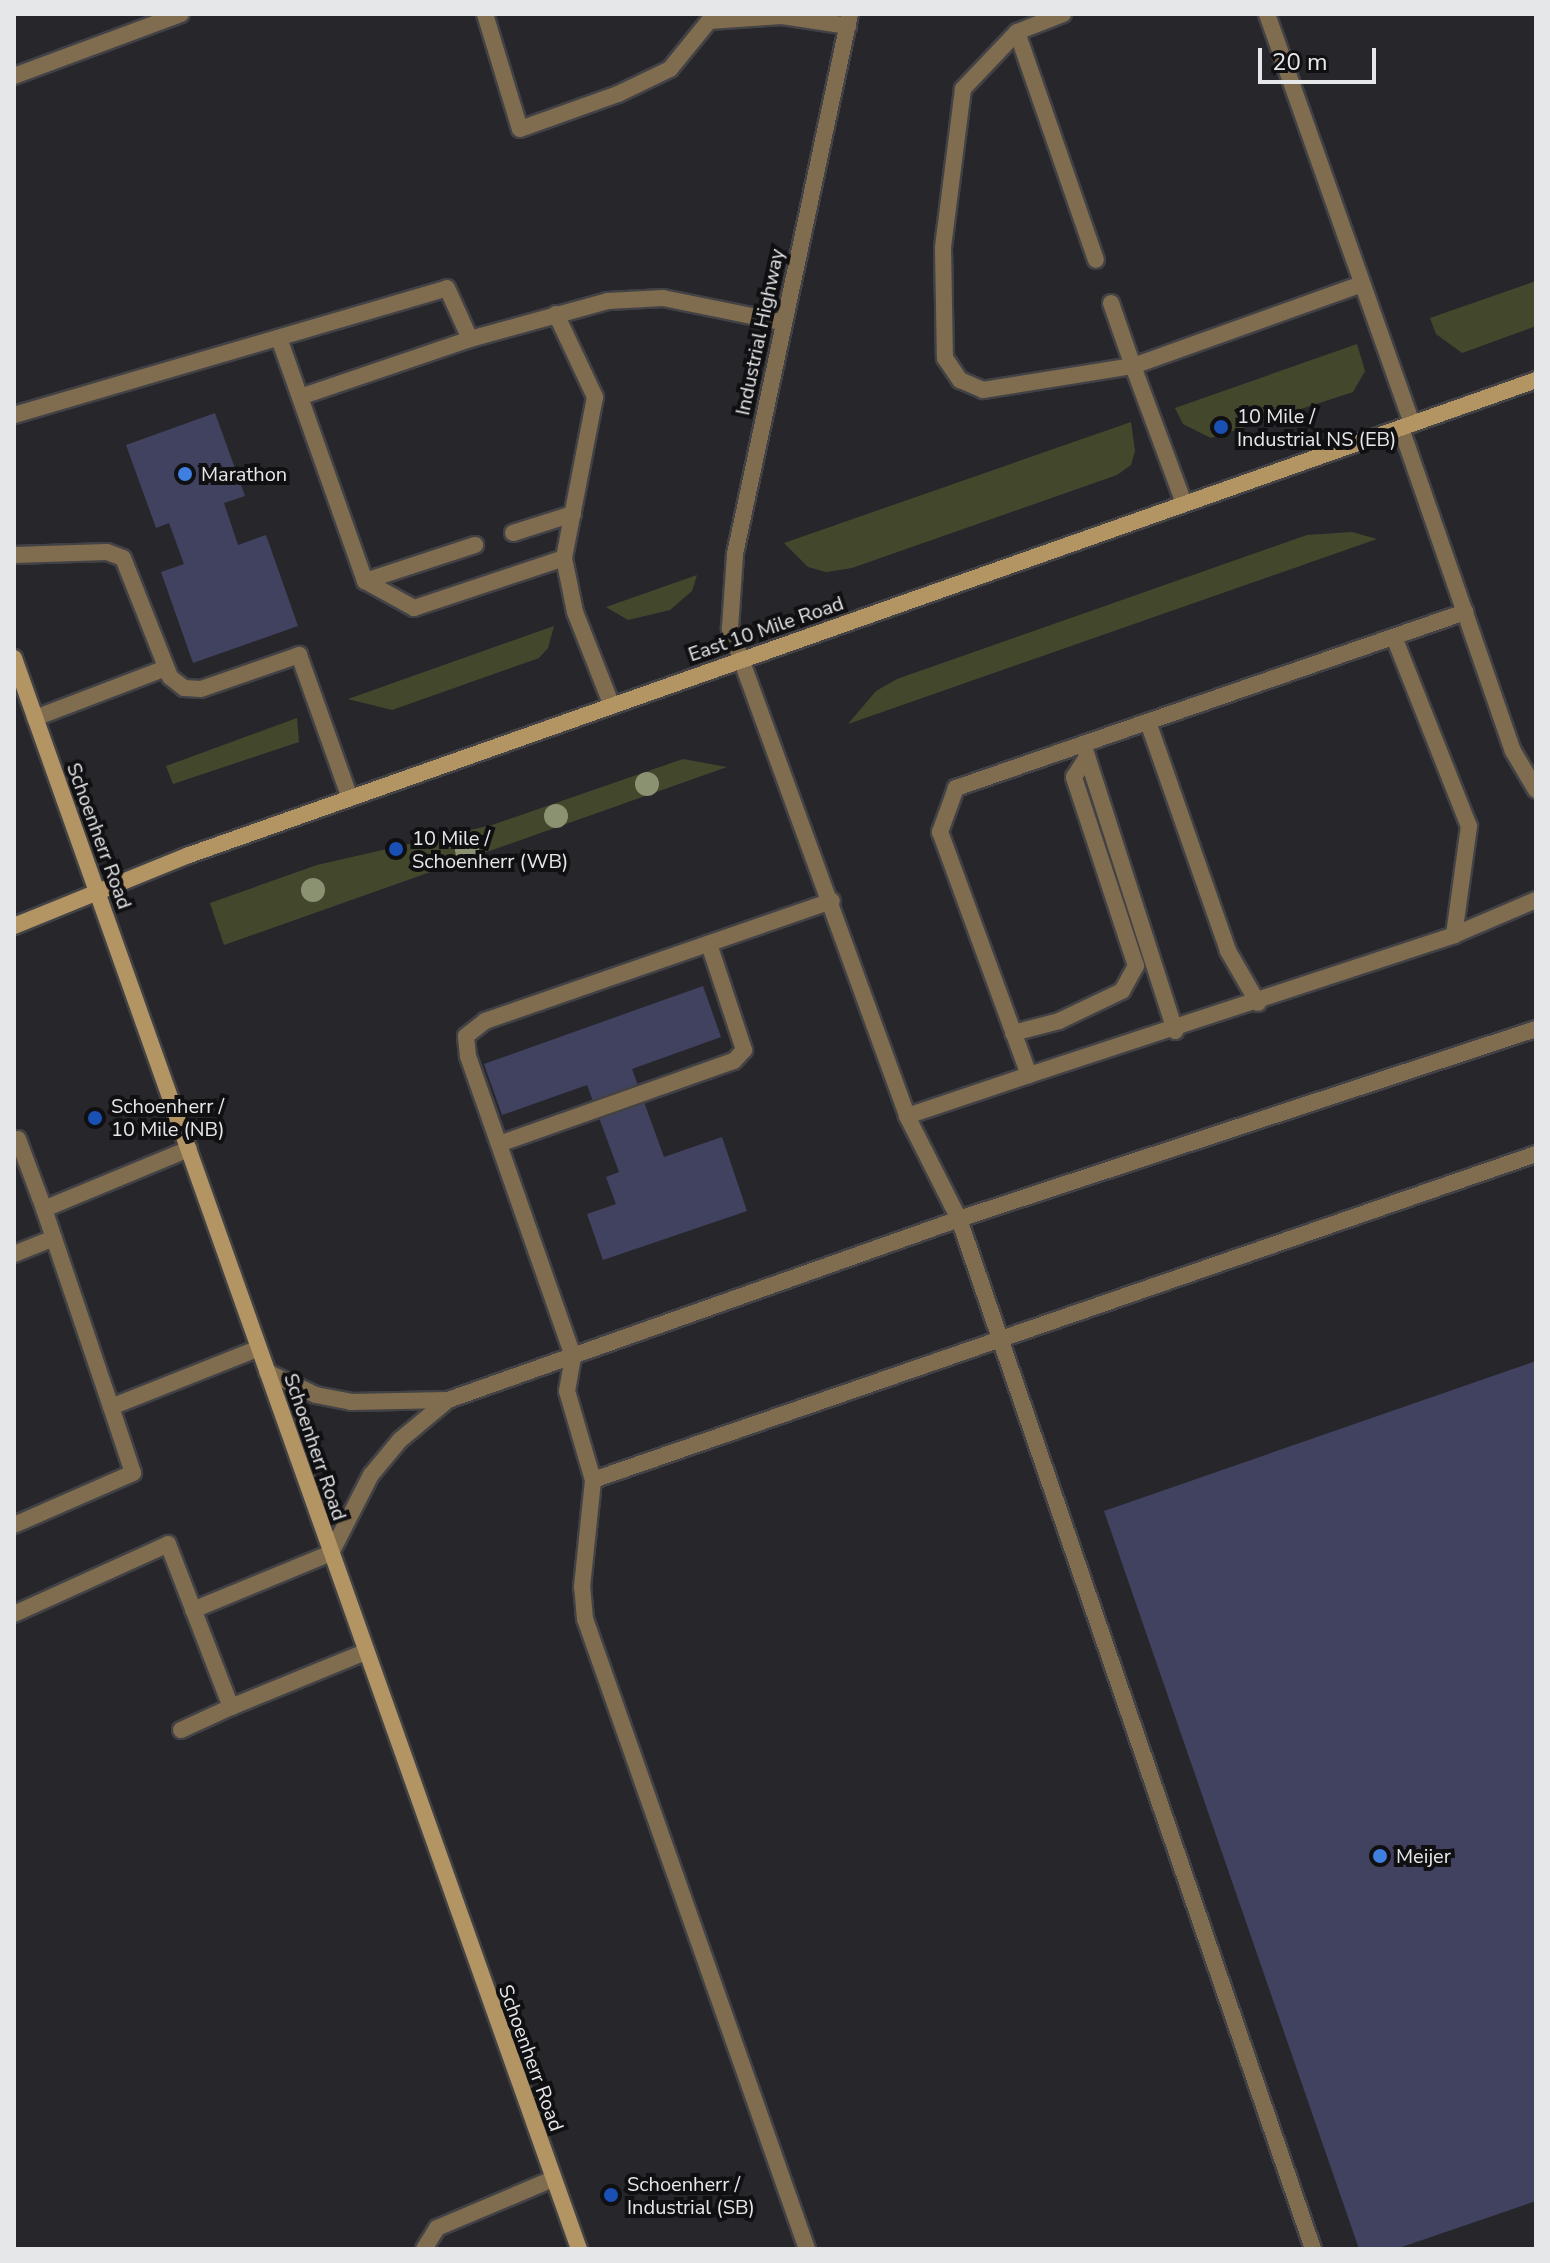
<!DOCTYPE html>
<style>
body{margin:0}
#map{position:relative;width:1550px;height:2263px;overflow:hidden;background:#27272b;font-family:"Nunito Sans",sans-serif}
div>[style]{position:absolute}
[style*='--x']{left:calc(var(--x)*1px);top:calc(var(--y)*1px);width:calc(var(--w)*1px);rotate:calc(var(--a)*1deg)}
.green>*{inset:0;background:#43482d}
.building>*{inset:0;background:#404260}
.roads{filter:drop-shadow(2px 0 #424246) drop-shadow(-2px 0 #424246) drop-shadow(0 2px #424246) drop-shadow(0 -2px #424246)}
.service>*{height:16px;margin:-8px;padding:0 8px;transform-origin:8px;border-radius:8px;background:#806d4f}
.minor>*{height:16px;margin:-8px;padding:0 8px;transform-origin:8px;border-radius:8px;background:#806d4f}
.secondary>*{height:16px;margin:-8px;padding:0 8px;transform-origin:8px;border-radius:8px;background:#b39463}
.trees>*{width:24px;height:24px;margin:-12px;border-radius:50%;background:#8b9272}
.dots>*{width:22px;height:22px;translate:-50% -50%;box-sizing:border-box;border:4px solid #101012;border-radius:50%}
span{translate:-50% -50%;white-space:nowrap;text-align:center;line-height:1.15;-webkit-text-stroke:8px #101012;paint-order:stroke}
.street-label{font-size:20px;color:#e6e7e9}
.poi-label{font-size:20px;color:#e6e7e9}
.left{translate:0 -50%;text-align:left}
.frame{position:absolute;inset:0;border:16px solid #e6e7e9;pointer-events:none}
.scale{position:absolute;left:1258px;top:48px;width:118px;height:36px;box-sizing:border-box;border:4px solid #e6e7e9;border-top:0;padding-left:10px;font-size:24px;line-height:28px;white-space:nowrap;color:#e6e7e9;-webkit-text-stroke:6px #101012;paint-order:stroke}
</style>
<div id="map">
<div class="green">
<i style="clip-path:polygon(1536px 281px,1536px 326px,1462px 353px,1436px 334px,1430px 318px)"></i>
<i style="clip-path:polygon(1357px 344px,1365px 371px,1353px 392px,1211px 438px,1183px 424px,1175px 408px)"></i>
<i style="clip-path:polygon(1131px 422px,1135px 451px,1131px 465px,1117px 475px,852px 568px,826px 572px,808px 567px,784px 543px)"></i>
<i style="clip-path:polygon(1352px 532px,1377px 539px,848px 724px,876px 691px,897px 679px,1307px 535px)"></i>
<i style="clip-path:polygon(697px 575px,692px 591px,670px 610px,628px 620px,606px 607px)"></i>
<i style="clip-path:polygon(554px 626px,548px 648px,539px 658px,392px 710px,348px 699px)"></i>
<i style="clip-path:polygon(297px 718px,299px 742px,173px 784px,166px 766px)"></i>
<i style="clip-path:polygon(683px 759px,727px 767px,224px 945px,210px 903px,317px 865px,492px 825px)"></i>
</div>
<div class="building">
<i style="clip-path:polygon(215px 413px,245px 496px,224px 503px,238px 545px,266px 535px,298px 626px,193px 663px,161px 572px,184px 564px,169px 523px,156px 528px,126px 445px)"></i>
<i style="clip-path:polygon(703px 986px,721px 1037px,632px 1069px,664px 1157px,722px 1137px,747px 1211px,603px 1260px,587px 1214px,616px 1204px,606px 1177px,619px 1172px,587px 1085px,502px 1115px,484px 1064px)"></i>
<i style="clip-path:polygon(1536px 1361px,1536px 2201px,1396px 2249px,1359px 2249px,1104px 1511px)"></i>
</div>
<div class="roads">
<div class="service">
<i style="--x:485;--y:14;--w:120;--a:73.1"></i>
<i style="--x:520;--y:129;--w:104;--a:-19.7"></i>
<i style="--x:618;--y:94;--w:58;--a:-25.7"></i>
<i style="--x:670;--y:69;--w:62;--a:-50.9"></i>
<i style="--x:709;--y:21;--w:73;--a:-3.9"></i>
<i style="--x:782;--y:16;--w:67;--a:8.6"></i>
<i style="--x:1063;--y:14;--w:49;--a:158.6"></i>
<i style="--x:1017;--y:32;--w:241;--a:70.9"></i>
<i style="--x:1267;--y:14;--w:435;--a:70.5"></i>
<i style="--x:1017;--y:32;--w:79;--a:133.5"></i>
<i style="--x:963;--y:89;--w:160;--a:97.2"></i>
<i style="--x:943;--y:248;--w:110;--a:89"></i>
<i style="--x:945;--y:358;--w:27;--a:56"></i>
<i style="--x:960;--y:380;--w:25;--a:23"></i>
<i style="--x:983;--y:390;--w:152;--a:-9.1"></i>
<i style="--x:1133;--y:366;--w:146;--a:69.6"></i>
<i style="--x:14;--y:76;--w:178;--a:-20.4"></i>
<i style="--x:1111;--y:303;--w:67;--a:70.8"></i>
<i style="--x:1133;--y:366;--w:243;--a:-19.7"></i>
<i style="--x:556;--y:314;--w:92;--a:64.8"></i>
<i style="--x:595;--y:397;--w:164;--a:100.9"></i>
<i style="--x:564;--y:558;--w:55;--a:78.5"></i>
<i style="--x:575;--y:612;--w:101;--a:68.5"></i>
<i style="--x:280;--y:341;--w:255;--a:70.5"></i>
<i style="--x:365;--y:581;--w:56;--a:28.9"></i>
<i style="--x:414;--y:608;--w:158;--a:-18.4"></i>
<i style="--x:300;--y:397;--w:180;--a:-18.8"></i>
<i style="--x:14;--y:415;--w:451;--a:-16.3"></i>
<i style="--x:447;--y:288;--w:56;--a:65.7"></i>
<i style="--x:470;--y:339;--w:143;--a:-15.4"></i>
<i style="--x:608;--y:301;--w:55;--a:-3.1"></i>
<i style="--x:663;--y:298;--w:120;--a:11.5"></i>
<i style="--x:1401;--y:428;--w:342;--a:70.9"></i>
<i style="--x:1513;--y:751;--w:45;--a:59.5"></i>
<i style="--x:513;--y:533;--w:63;--a:-17.6"></i>
<i style="--x:14;--y:555;--w:93;--a:-1.8"></i>
<i style="--x:107;--y:552;--w:17;--a:21"></i>
<i style="--x:123;--y:558;--w:128;--a:68.4"></i>
<i style="--x:170;--y:677;--w:18;--a:38"></i>
<i style="--x:184;--y:688;--w:17;--a:3"></i>
<i style="--x:201;--y:689;--w:104;--a:-19.1"></i>
<i style="--x:299;--y:655;--w:152;--a:70.4"></i>
<i style="--x:365;--y:581;--w:116;--a:-18.1"></i>
<i style="--x:1394;--y:637;--w:203;--a:68.4"></i>
<i style="--x:1469;--y:826;--w:110;--a:97.8"></i>
<i style="--x:741;--y:659;--w:486;--a:70"></i>
<i style="--x:907;--y:1116;--w:115;--a:63.2"></i>
<i style="--x:959;--y:1219;--w:1089;--a:71.03"></i>
<i style="--x:35;--y:718;--w:140;--a:-20.9"></i>
<i style="--x:1148;--y:722;--w:243;--a:70.7"></i>
<i style="--x:1228;--y:951;--w:60;--a:60"></i>
<i style="--x:1086;--y:753;--w:292;--a:72.2"></i>
<i style="--x:1013;--y:1033;--w:48;--a:-14.6"></i>
<i style="--x:1059;--y:1021;--w:70;--a:-25.5"></i>
<i style="--x:1122;--y:991;--w:29;--a:-61"></i>
<i style="--x:1136;--y:966;--w:199;--a:-108.2"></i>
<i style="--x:1074;--y:777;--w:24;--a:-57"></i>
<i style="--x:1029;--y:1075;--w:447;--a:-18.2"></i>
<i style="--x:1454;--y:935;--w:89;--a:-23.1"></i>
<i style="--x:907;--y:1116;--w:129;--a:-18.6"></i>
<i style="--x:1029;--y:1075;--w:259;--a:-110.1"></i>
<i style="--x:940;--y:832;--w:47;--a:-70"></i>
<i style="--x:956;--y:788;--w:539;--a:-19.07"></i>
<i style="--x:18;--y:1139;--w:75;--a:69.6"></i>
<i style="--x:44;--y:1209;--w:157;--a:-22.5"></i>
<i style="--x:499;--y:1144;--w:249;--a:-19.5"></i>
<i style="--x:734;--y:1061;--w:15;--a:-48"></i>
<i style="--x:744;--y:1050;--w:112;--a:-108.3"></i>
<i style="--x:44;--y:1209;--w:209;--a:71.3"></i>
<i style="--x:111;--y:1407;--w:159;--a:-21.7"></i>
<i style="--x:14;--y:1254;--w:43;--a:-21.8"></i>
<i style="--x:267;--y:1372;--w:54;--a:25.1"></i>
<i style="--x:316;--y:1395;--w:36;--a:11"></i>
<i style="--x:351;--y:1402;--w:97;--a:-1.2"></i>
<i style="--x:448;--y:1400;--w:542;--a:-19.5"></i>
<i style="--x:959;--y:1219;--w:607;--a:-18.23"></i>
<i style="--x:593;--y:1480;--w:93;--a:-106.3"></i>
<i style="--x:567;--y:1391;--w:36;--a:-80"></i>
<i style="--x:573;--y:1356;--w:318;--a:-109.3"></i>
<i style="--x:468;--y:1056;--w:20;--a:-96"></i>
<i style="--x:466;--y:1036;--w:24;--a:-38"></i>
<i style="--x:485;--y:1021;--w:367;--a:-19.1"></i>
<i style="--x:14;--y:1525;--w:130;--a:-23.6"></i>
<i style="--x:133;--y:1473;--w:70;--a:-108.4"></i>
<i style="--x:193;--y:1610;--w:149;--a:-22.4"></i>
<i style="--x:331;--y:1553;--w:88;--a:-62.9"></i>
<i style="--x:371;--y:1475;--w:45;--a:-50.4"></i>
<i style="--x:400;--y:1440;--w:62;--a:-39.8"></i>
<i style="--x:14;--y:1614;--w:169;--a:-24.4"></i>
<i style="--x:168;--y:1544;--w:175;--a:68.9"></i>
<i style="--x:231;--y:1707;--w:145;--a:-22.3"></i>
<i style="--x:181;--y:1730;--w:55;--a:-24.7"></i>
<i style="--x:807;--y:2249;--w:668;--a:-109.41"></i>
<i style="--x:585;--y:1619;--w:32;--a:-95"></i>
<i style="--x:582;--y:1587;--w:108;--a:-84.1"></i>
<i style="--x:593;--y:1480;--w:998;--a:-19.07"></i>
</div>
<div class="minor">
<i style="--x:741;--y:659;--w:33;--a:-110"></i>
<i style="--x:730;--y:628;--w:74;--a:-86.1"></i>
<i style="--x:735;--y:554;--w:552;--a:-77.98"></i>
<i style="--x:424;--y:2249;--w:25;--a:-58"></i>
<i style="--x:437;--y:2228;--w:126;--a:-22.9"></i>
</div>
<div class="secondary">
<i style="--x:14;--y:658;--w:1688;--a:70.45"></i>
<i style="--x:14;--y:926;--w:189;--a:-22.1"></i>
<i style="--x:189;--y:855;--w:1428;--a:-19.42"></i>
</div>
</div>
<div class="trees">
<i style="left:647px;top:784px"></i>
<i style="left:556px;top:816px"></i>
<i style="left:467px;top:850px"></i>
<i style="left:313px;top:890px"></i>
</div>
<div class="dots">
<i style="left:1221px;top:427px;background:#1a4fb4"></i>
<i style="left:185px;top:474px;background:#3f7fe0"></i>
<i style="left:396px;top:849px;background:#1a4fb4"></i>
<i style="left:95px;top:1118px;background:#1a4fb4"></i>
<i style="left:1380px;top:1856px;background:#3f7fe0"></i>
<i style="left:611px;top:2195px;background:#1a4fb4"></i>
</div>
<div class="street-label">
<span style="left:760px;top:332px;rotate:-78deg">Industrial Highway</span>
<span style="left:766px;top:629px;rotate:-19deg">East 10 Mile Road</span>
<span style="left:99px;top:836px;rotate:70deg">Schoenherr Road</span>
<span style="left:315px;top:1447px;rotate:71deg">Schoenherr Road</span>
<span style="left:531px;top:2058px;rotate:70deg">Schoenherr Road</span>
</div>
<div class="poi-label">
<span class="left" style="left:1237px;top:428px">10 Mile /<br>Industrial NS (EB)</span>
<span class="left" style="left:201px;top:474px">Marathon</span>
<span class="left" style="left:412px;top:850px">10 Mile /<br>Schoenherr (WB)</span>
<span class="left" style="left:111px;top:1118px">Schoenherr /<br>10 Mile (NB)</span>
<span class="left" style="left:1396px;top:1856px">Meijer</span>
<span class="left" style="left:627px;top:2196px">Schoenherr /<br>Industrial (SB)</span>
</div>
<div class="frame"></div>
<div class="scale">20 m</div>
</div>
